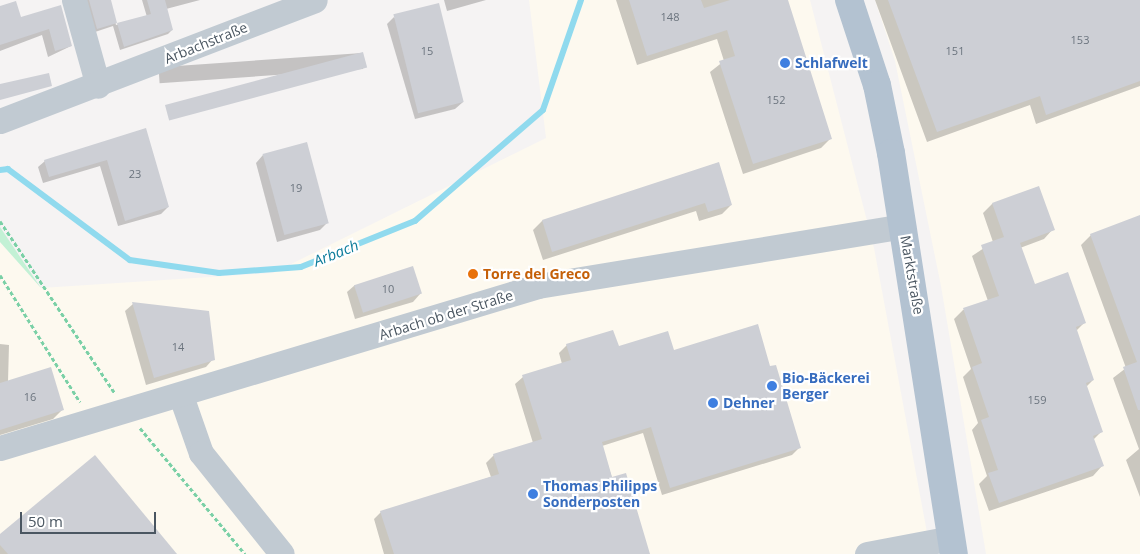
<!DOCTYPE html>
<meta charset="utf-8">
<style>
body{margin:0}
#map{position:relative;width:1140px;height:554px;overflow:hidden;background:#f5f3f3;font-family:"Open Sans",sans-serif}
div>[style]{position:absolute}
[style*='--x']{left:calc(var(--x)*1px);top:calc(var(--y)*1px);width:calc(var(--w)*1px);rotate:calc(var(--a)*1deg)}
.commercial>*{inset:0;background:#fdf9ef}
.green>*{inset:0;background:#c3f1d5}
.shadow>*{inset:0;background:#0003;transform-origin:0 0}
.stream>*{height:5.5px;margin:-2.75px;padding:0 2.75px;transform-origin:2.75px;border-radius:2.75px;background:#90daee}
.building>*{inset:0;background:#cdcfd5;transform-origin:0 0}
.path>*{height:3px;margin-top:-1.5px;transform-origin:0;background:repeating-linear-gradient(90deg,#7ad0a6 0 4px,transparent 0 6.5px)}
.minor>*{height:25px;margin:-12.5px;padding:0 12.5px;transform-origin:12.5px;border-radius:12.5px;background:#c1cad2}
.major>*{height:28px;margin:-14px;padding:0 14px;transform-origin:14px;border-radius:14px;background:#b3c2d1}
.dots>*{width:14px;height:14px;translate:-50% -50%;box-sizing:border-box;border:2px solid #fff;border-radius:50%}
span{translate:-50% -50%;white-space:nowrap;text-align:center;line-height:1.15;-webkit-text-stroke:4.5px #fff;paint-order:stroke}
.number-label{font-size:11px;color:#6b747e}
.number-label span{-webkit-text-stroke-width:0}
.street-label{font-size:14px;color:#4a5661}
.shop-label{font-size:14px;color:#366cbe;font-weight:700}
.left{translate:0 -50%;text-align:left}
.food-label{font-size:14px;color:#c56008;font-weight:700}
.water-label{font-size:15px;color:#0c7c9b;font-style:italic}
.scale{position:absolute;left:20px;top:512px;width:136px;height:22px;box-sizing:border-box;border:2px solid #4a5661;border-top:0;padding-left:6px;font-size:15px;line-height:18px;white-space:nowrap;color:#4a5661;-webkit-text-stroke:4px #fff;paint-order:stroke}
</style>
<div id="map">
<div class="commercial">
<i style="clip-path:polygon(529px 0,810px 0,874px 248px,931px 554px,0 554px,0 242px,41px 288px,273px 273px,546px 138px)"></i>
<i style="clip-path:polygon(875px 0,1140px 0,1140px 554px,986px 554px,941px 286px,895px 61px)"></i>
</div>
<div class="green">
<i style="clip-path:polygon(0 227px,41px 288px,0 242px)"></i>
</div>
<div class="shadow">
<i style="clip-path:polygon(81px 0,110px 0,116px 25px,147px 17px,142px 0,200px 0,166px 9px,172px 30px,168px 34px,120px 50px,113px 26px,92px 33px)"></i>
<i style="clip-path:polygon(444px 0,486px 0,447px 11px)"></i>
<i style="clip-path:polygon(616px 0,786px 0,831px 138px,821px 148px,743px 174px,710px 72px,724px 61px,717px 39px,637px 65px)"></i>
<i style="clip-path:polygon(875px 0,1140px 0,1140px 86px,1036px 124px,1030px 105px,927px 142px)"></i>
<i style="clip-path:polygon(0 6px,20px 18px,60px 7px,71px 46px,48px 57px,42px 35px,0 51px)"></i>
<i style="clip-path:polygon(394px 17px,463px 102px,455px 109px,415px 119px,387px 24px)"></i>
<i style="left:362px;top:53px;width:16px;height:204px;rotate:86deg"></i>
<i style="clip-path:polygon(145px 129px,168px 207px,161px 214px,118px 226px,100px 166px,43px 183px,38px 167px,45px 161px)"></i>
<i style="clip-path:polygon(263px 155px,328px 222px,320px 230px,277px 242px,256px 163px)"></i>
<i style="clip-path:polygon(718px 163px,731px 205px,722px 214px,699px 221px,696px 211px,543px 260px,533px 230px,542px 221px)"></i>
<i style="clip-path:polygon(1038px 187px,1053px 229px,1044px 239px,1020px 248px,1034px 285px,1084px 323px,1076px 331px,1093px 380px,1086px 387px,1101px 432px,1093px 440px,1102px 466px,1093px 476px,989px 511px,979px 484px,987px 476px,972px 430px,978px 423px,963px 377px,971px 369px,954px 319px,963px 310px,988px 301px,972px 256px,993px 242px,983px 213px,992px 204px)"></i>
<i style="clip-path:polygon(1140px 217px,1140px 497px,1126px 460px,1139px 449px,1113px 378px,1126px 368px,1081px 245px,1091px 235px)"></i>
<i style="clip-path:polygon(355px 285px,420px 294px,413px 302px,355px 319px,347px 292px)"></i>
<i style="clip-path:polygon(133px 304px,213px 359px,206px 367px,146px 385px,125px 311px)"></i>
<i style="clip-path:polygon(0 344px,9px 345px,8px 382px,62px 410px,53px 419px,0 435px)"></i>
<i style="clip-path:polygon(567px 345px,673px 352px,770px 368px,800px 447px,792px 455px,662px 495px,643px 433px,602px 446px,612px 478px,649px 554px,384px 554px,374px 519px,381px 512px,491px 477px,486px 463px,494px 455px,533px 443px,515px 384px,523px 377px,562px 364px,559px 353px)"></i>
<i style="clip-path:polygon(0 536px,176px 554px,0 554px)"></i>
</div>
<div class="stream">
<i style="--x:0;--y:170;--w:8;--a:-7"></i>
<i style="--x:8;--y:169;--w:152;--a:36.7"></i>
<i style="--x:130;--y:260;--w:90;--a:8.3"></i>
<i style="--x:219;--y:273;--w:82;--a:-4.2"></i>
<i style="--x:301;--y:267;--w:123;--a:-22"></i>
<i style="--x:415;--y:221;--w:169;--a:-40.9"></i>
<i style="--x:543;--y:110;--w:116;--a:-70.9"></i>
</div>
<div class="building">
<i style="clip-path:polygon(89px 0,111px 0,117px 23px,97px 29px)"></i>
<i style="clip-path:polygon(147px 0,165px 0,173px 30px,124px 47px,117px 23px,151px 14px)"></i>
<i style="clip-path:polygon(629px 0,701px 0,704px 8px,730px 0,788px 0,832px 139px,753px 164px,719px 61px,735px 56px,727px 30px,647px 56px)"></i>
<i style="clip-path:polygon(888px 0,1140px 0,1140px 81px,1046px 115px,1040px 96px,937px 132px)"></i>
<i style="clip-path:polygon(16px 1px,21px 17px,61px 5px,72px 46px,55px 51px,49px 29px,0 45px,0 6px)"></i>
<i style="left:439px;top:3px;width:102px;height:47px;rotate:76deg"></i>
<i style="left:363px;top:52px;width:16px;height:205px;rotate:75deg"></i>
<i style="clip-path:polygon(49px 73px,52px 86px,0 100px,0 84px)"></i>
<i style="clip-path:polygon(146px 128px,169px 207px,125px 221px,107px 160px,49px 177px,44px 160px)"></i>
<i style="left:307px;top:142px;width:84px;height:46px;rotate:75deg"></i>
<i style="clip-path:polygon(719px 162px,732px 205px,708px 212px,705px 203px,552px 252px,542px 220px)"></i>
<i style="clip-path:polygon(1039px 186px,1055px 230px,1020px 243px,1035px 284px,1068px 272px,1086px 323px,1076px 327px,1094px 380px,1086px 383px,1103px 432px,1093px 436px,1104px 466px,999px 503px,988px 473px,998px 470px,981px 420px,989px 417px,972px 367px,982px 363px,963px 308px,999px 296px,981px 245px,1004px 237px,992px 203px)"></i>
<i style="clip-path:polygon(1140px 215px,1140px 410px,1138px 410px,1123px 367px,1137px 362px,1090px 234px)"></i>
<i style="left:413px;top:266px;width:29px;height:62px;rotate:72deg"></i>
<i style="clip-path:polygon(132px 302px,209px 311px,215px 360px,154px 378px)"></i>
<i style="clip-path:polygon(758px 324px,770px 366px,776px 365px,801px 448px,670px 488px,651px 427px,602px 442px,612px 477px,626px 473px,650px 554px,394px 554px,380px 511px,499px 474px,493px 454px,542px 439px,522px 375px,571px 360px,566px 344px,613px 330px,619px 346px,668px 331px,674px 350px)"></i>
<i style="clip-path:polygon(51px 367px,64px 410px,0 430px,0 383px)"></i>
<i style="clip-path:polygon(95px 455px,177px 554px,8px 554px,0 545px,0 534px)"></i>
</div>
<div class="path">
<i style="--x:0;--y:221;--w:206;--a:56.3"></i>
<i style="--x:0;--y:275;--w:150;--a:57.8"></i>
<i style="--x:140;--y:428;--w:164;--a:50.2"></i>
</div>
<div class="minor">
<i style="--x:74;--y:0;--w:89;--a:74.4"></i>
<i style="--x:0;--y:121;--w:337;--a:-21"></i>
<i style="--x:181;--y:396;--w:60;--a:70.7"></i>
<i style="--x:201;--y:453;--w:129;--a:51.3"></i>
<i style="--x:0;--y:448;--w:562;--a:-16.76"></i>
<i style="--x:538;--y:286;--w:370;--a:-9.3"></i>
<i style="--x:867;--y:554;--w:86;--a:-10.7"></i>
</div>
<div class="major">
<i style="--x:849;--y:0;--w:89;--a:71.8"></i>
<i style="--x:877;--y:85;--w:69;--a:78.4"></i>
<i style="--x:891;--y:153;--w:406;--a:81.1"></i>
</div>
<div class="dots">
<i style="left:785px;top:63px;background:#3f7fe0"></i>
<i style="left:473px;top:274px;background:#e8710a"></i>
<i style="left:772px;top:386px;background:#3f7fe0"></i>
<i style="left:713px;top:403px;background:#3f7fe0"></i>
<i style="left:533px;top:494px;background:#3f7fe0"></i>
</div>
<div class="number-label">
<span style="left:670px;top:17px">148</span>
<span style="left:1080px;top:40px">153</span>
<span style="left:427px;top:51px">15</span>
<span style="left:955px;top:51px">151</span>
<span style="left:776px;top:100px">152</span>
<span style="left:135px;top:174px">23</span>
<span style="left:296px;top:188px">19</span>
<span style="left:388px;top:289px">10</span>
<span style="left:178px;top:347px">14</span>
<span style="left:30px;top:397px">16</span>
<span style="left:1037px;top:400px">159</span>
</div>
<div class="street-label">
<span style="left:206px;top:43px;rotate:-22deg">Arbachstraße</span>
<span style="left:912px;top:275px;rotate:80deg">Marktstraße</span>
<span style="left:446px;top:315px;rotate:-17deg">Arbach ob der Straße</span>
</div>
<div class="shop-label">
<span class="left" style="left:795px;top:63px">Schlafwelt</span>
<span class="left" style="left:782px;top:386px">Bio-Bäckerei<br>Berger</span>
<span class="left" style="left:723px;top:403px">Dehner</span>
<span class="left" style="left:543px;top:494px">Thomas Philipps<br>Sonderposten</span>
</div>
<div class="food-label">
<span class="left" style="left:483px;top:274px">Torre del Greco</span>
</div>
<div class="water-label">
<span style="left:336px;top:253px;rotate:-22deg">Arbach</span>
</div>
<div class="scale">50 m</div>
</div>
